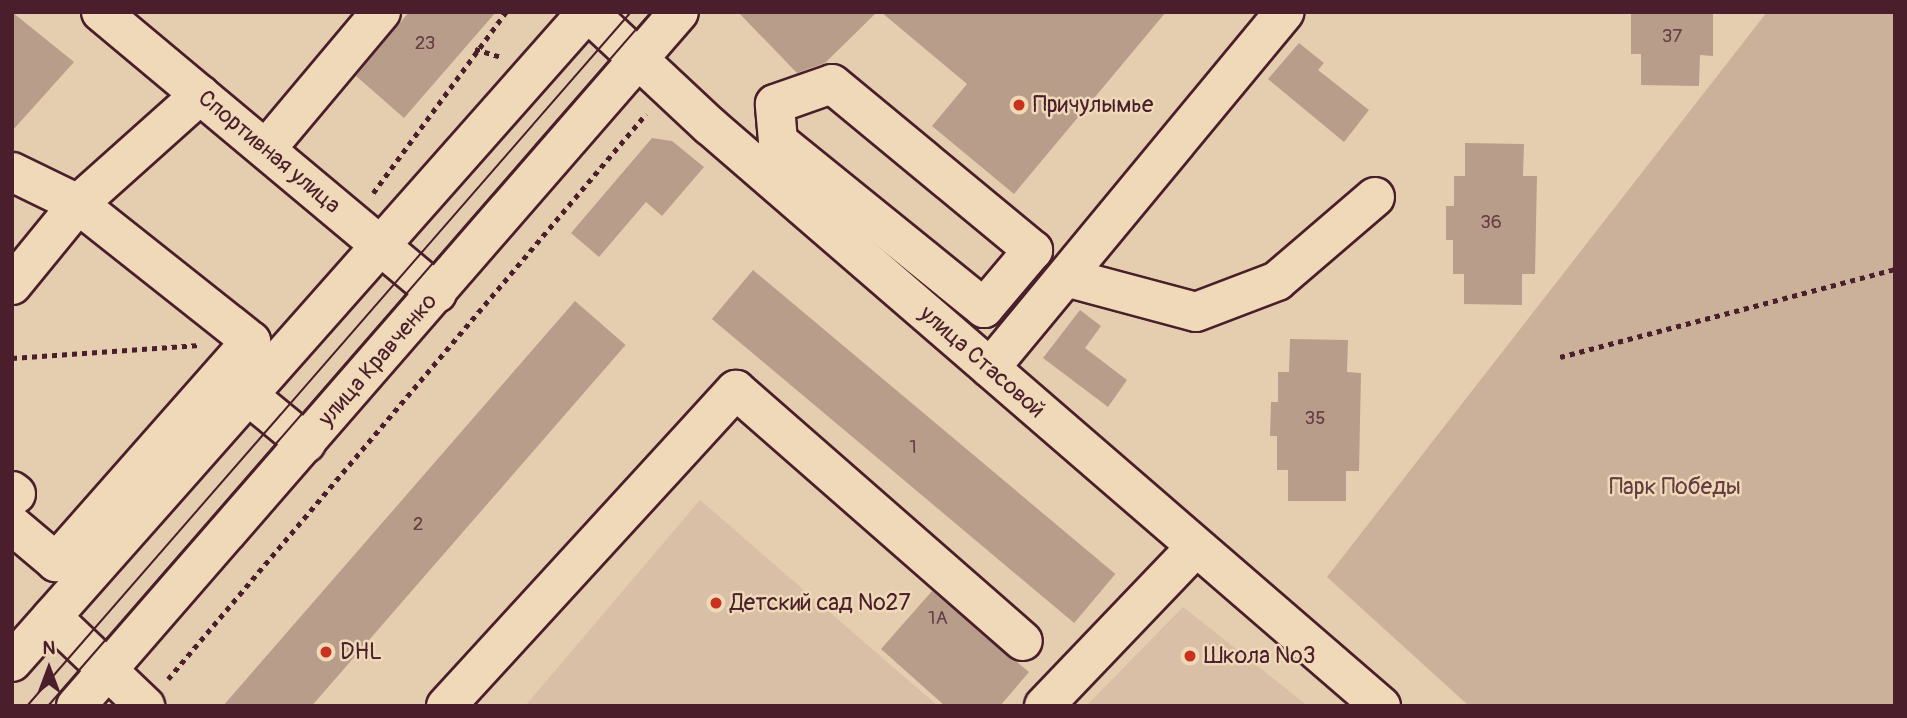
<!DOCTYPE html>
<meta charset="utf-8">
<style>
body{margin:0}
#map{position:relative;width:1907px;height:718px;overflow:hidden;background:#e5ceb0;font-family:Pangolin,sans-serif}
div>[style]{position:absolute}
[style*='--x']{left:calc(var(--x)*1px);top:calc(var(--y)*1px);width:calc(var(--w)*1px);rotate:calc(var(--a)*1deg)}
.built>*{inset:0;background:#d8bfa5}
.green>*{inset:0;background:#cbb199}
.building>*{inset:0;background:#b99d8b;transform-origin:0 0}
.path>*{height:4.5px;margin-top:-2.25px;transform-origin:0;background:repeating-linear-gradient(90deg,#4a1f2b 0 5px,transparent 0 10px)}
.roads{filter:drop-shadow(2px 0 #4a1f2b) drop-shadow(-2px 0 #4a1f2b) drop-shadow(0 2px #4a1f2b) drop-shadow(0 -2px #4a1f2b)}
.minor>*{height:38px;margin:-19px;padding:0 19px;transform-origin:19px;border-radius:19px;background:#efd9b8}
.major>*{height:38px;margin:-19px;padding:0 19px;transform-origin:19px;border-radius:19px;background:#efd9b8}
.tram>*{height:2px;margin:-1px;padding:0 1px;transform-origin:1px;border-radius:1px;background:#4a1f2b}
.dots>*{width:19px;height:19px;translate:-50% -50%;box-sizing:border-box;border:4px solid #efd9b8;border-radius:50%}
span{translate:-50% -50%;white-space:nowrap;text-align:center;line-height:1.15;-webkit-text-stroke:5px #efd9b8;paint-order:stroke}
.number-label{font-size:19px;color:#663e43}
.number-label span{-webkit-text-stroke-width:0}
.poi-label{font-size:23px;color:#4a1f2b}
.left{translate:0 -50%;text-align:left}
.street-label{font-size:23px;color:#4a1f2b}
.park-label{font-size:23px;color:#643c41}
.frame{position:absolute;inset:0;border:14px solid #4a1f2b;pointer-events:none}
.north{position:absolute;left:14px;top:634px;width:70px;height:70px;-webkit-text-stroke:5px #efd9b8;paint-order:stroke;rotate:0deg;font-size:19px;font-weight:700;line-height:28px;text-align:center;color:#4a1f2b}
.north::after{content:'';display:block;margin:auto;width:24px;height:32px;background:#4a1f2b;clip-path:polygon(50% 0,100% 100%,50% 72%,0 100%)}
</style>
<div id="map">
<div class="built">
<i style="clip-path:polygon(700px 500px,938px 706px,525px 706px)"></i>
<i style="clip-path:polygon(1183px 607px,1308px 706px,1086px 706px)"></i>
</div>
<div class="green">
<i style="clip-path:polygon(1767px 12px,1895px 12px,1895px 706px,1469px 706px,1327px 577px)"></i>
</div>
<div class="building">
<i style="clip-path:polygon(12px 12px,74px 62px,12px 131px)"></i>
<i style="clip-path:polygon(409px 12px,496px 12px,404px 118px,356px 76px)"></i>
<i style="clip-path:polygon(738px 12px,877px 12px,825px 63px,797px 73px)"></i>
<i style="clip-path:polygon(881px 12px,1166px 12px,1014px 194px,932px 126px,967px 84px)"></i>
<i style="clip-path:polygon(1631px 12px,1713px 12px,1713px 56px,1700px 55px,1699px 86px,1641px 85px,1641px 54px,1631px 54px)"></i>
<i style="clip-path:polygon(1299px 43px,1324px 63px,1318px 70px,1369px 110px,1344px 142px,1268px 79px)"></i>
<i style="clip-path:polygon(652px 138px,672px 141px,704px 167px,662px 216px,646px 202px,599px 257px,571px 233px)"></i>
<i style="clip-path:polygon(1465px 143px,1524px 144px,1523px 176px,1537px 176px,1535px 274px,1522px 274px,1522px 305px,1464px 304px,1464px 274px,1453px 274px,1453px 240px,1446px 240px,1446px 206px,1454px 206px,1454px 176px,1465px 176px)"></i>
<i style="left:753px;top:270px;width:473px;height:64px;rotate:40deg"></i>
<i style="left:575px;top:301px;width:67px;height:545px;rotate:41deg"></i>
<i style="clip-path:polygon(1080px 310px,1101px 326px,1085px 348px,1127px 380px,1108px 407px,1043px 358px)"></i>
<i style="clip-path:polygon(1290px 339px,1348px 340px,1347px 372px,1361px 373px,1359px 471px,1346px 471px,1346px 501px,1288px 501px,1288px 470px,1277px 470px,1277px 436px,1270px 436px,1271px 402px,1278px 402px,1278px 372px,1289px 372px)"></i>
<i style="clip-path:polygon(932px 591px,1029px 672px,1000px 706px,945px 706px,881px 649px)"></i>
</div>
<div class="path">
<i style="--x:475;--y:49;--w:28;--a:17"></i>
<i style="--x:373;--y:193;--w:225;--a:-53.7"></i>
<i style="--x:1560;--y:357;--w:346;--a:-14.7"></i>
<i style="--x:12;--y:358;--w:188;--a:-4"></i>
<i style="--x:168;--y:679;--w:740;--a:-49.77"></i>
</div>
<div class="roads">
<div class="minor">
<i style="--x:101;--y:12;--w:438;--a:39.9"></i>
<i style="--x:588;--y:12;--w:167;--a:43.1"></i>
<i style="--x:710;--y:126;--w:887;--a:40.84"></i>
<i style="--x:832;--y:84;--w:261;--a:39.6"></i>
<i style="--x:1033;--y:250;--w:76;--a:130.2"></i>
<i style="--x:984;--y:308;--w:265;--a:-141"></i>
<i style="--x:778;--y:141;--w:37;--a:-95"></i>
<i style="--x:775;--y:104;--w:60;--a:-19.3"></i>
<i style="--x:266;--y:149;--w:179;--a:-50"></i>
<i style="--x:12;--y:172;--w:73;--a:25.9"></i>
<i style="--x:78;--y:204;--w:221;--a:38.4"></i>
<i style="--x:251;--y:341;--w:295;--a:131.4"></i>
<i style="--x:56;--y:562;--w:57;--a:-139.9"></i>
<i style="--x:1069;--y:278;--w:131;--a:15"></i>
<i style="--x:1196;--y:312;--w:87;--a:-20.9"></i>
<i style="--x:1277;--y:281;--w:129;--a:-40.6"></i>
<i style="--x:12;--y:285;--w:104;--a:-50.8"></i>
<i style="--x:78;--y:204;--w:164;--a:-41.8"></i>
<i style="--x:990;--y:368;--w:462;--a:-50.4"></i>
<i style="--x:249;--y:396;--w:74;--a:39.5"></i>
<i style="--x:12;--y:491;--w:5;--a:37"></i>
<i style="--x:52;--y:617;--w:129;--a:43.7"></i>
<i style="--x:446;--y:706;--w:429;--a:-47.5"></i>
<i style="--x:736;--y:390;--w:381;--a:41.2"></i>
<i style="--x:1044;--y:706;--w:217;--a:-46.3"></i>
</div>
<div class="major">
<i style="--x:12;--y:662;--w:868;--a:-48.5"></i>
<i style="--x:76;--y:706;--w:919;--a:-49.01"></i>
</div>
</div>
<div class="tram">
<i style="--x:27;--y:706;--w:920;--a:-48.97"></i>
<i style="--x:48;--y:706;--w:919;--a:-49.01"></i>
</div>
<div class="dots">
<i style="left:1019px;top:105px;background:#c8321e"></i>
<i style="left:716px;top:603px;background:#c8321e"></i>
<i style="left:326px;top:652px;background:#c8321e"></i>
<i style="left:1190px;top:656px;background:#c8321e"></i>
</div>
<div class="number-label">
<span style="left:1672px;top:37px">37</span>
<span style="left:425px;top:44px">23</span>
<span style="left:1491px;top:223px">36</span>
<span style="left:1315px;top:419px">35</span>
<span style="left:913px;top:448px">1</span>
<span style="left:418px;top:525px">2</span>
<span style="left:938px;top:619px">1А</span>
</div>
<div class="poi-label">
<span class="left" style="left:1033px;top:105px">Причулымье</span>
<span class="left" style="left:730px;top:603px">Детский сад №27</span>
<span class="left" style="left:340px;top:652px">DHL</span>
<span class="left" style="left:1204px;top:656px">Школа №3</span>
</div>
<div class="street-label">
<span style="left:269px;top:152px;rotate:40deg">Спортивная улица</span>
<span style="left:378px;top:360px;rotate:-49deg">улица Кравченко</span>
<span style="left:982px;top:362px;rotate:41deg">улица Стасовой</span>
</div>
<div class="park-label">
<span style="left:1675px;top:487px">Парк Победы</span>
</div>
<div class="frame"></div>
<div class="north">N</div>
</div>
